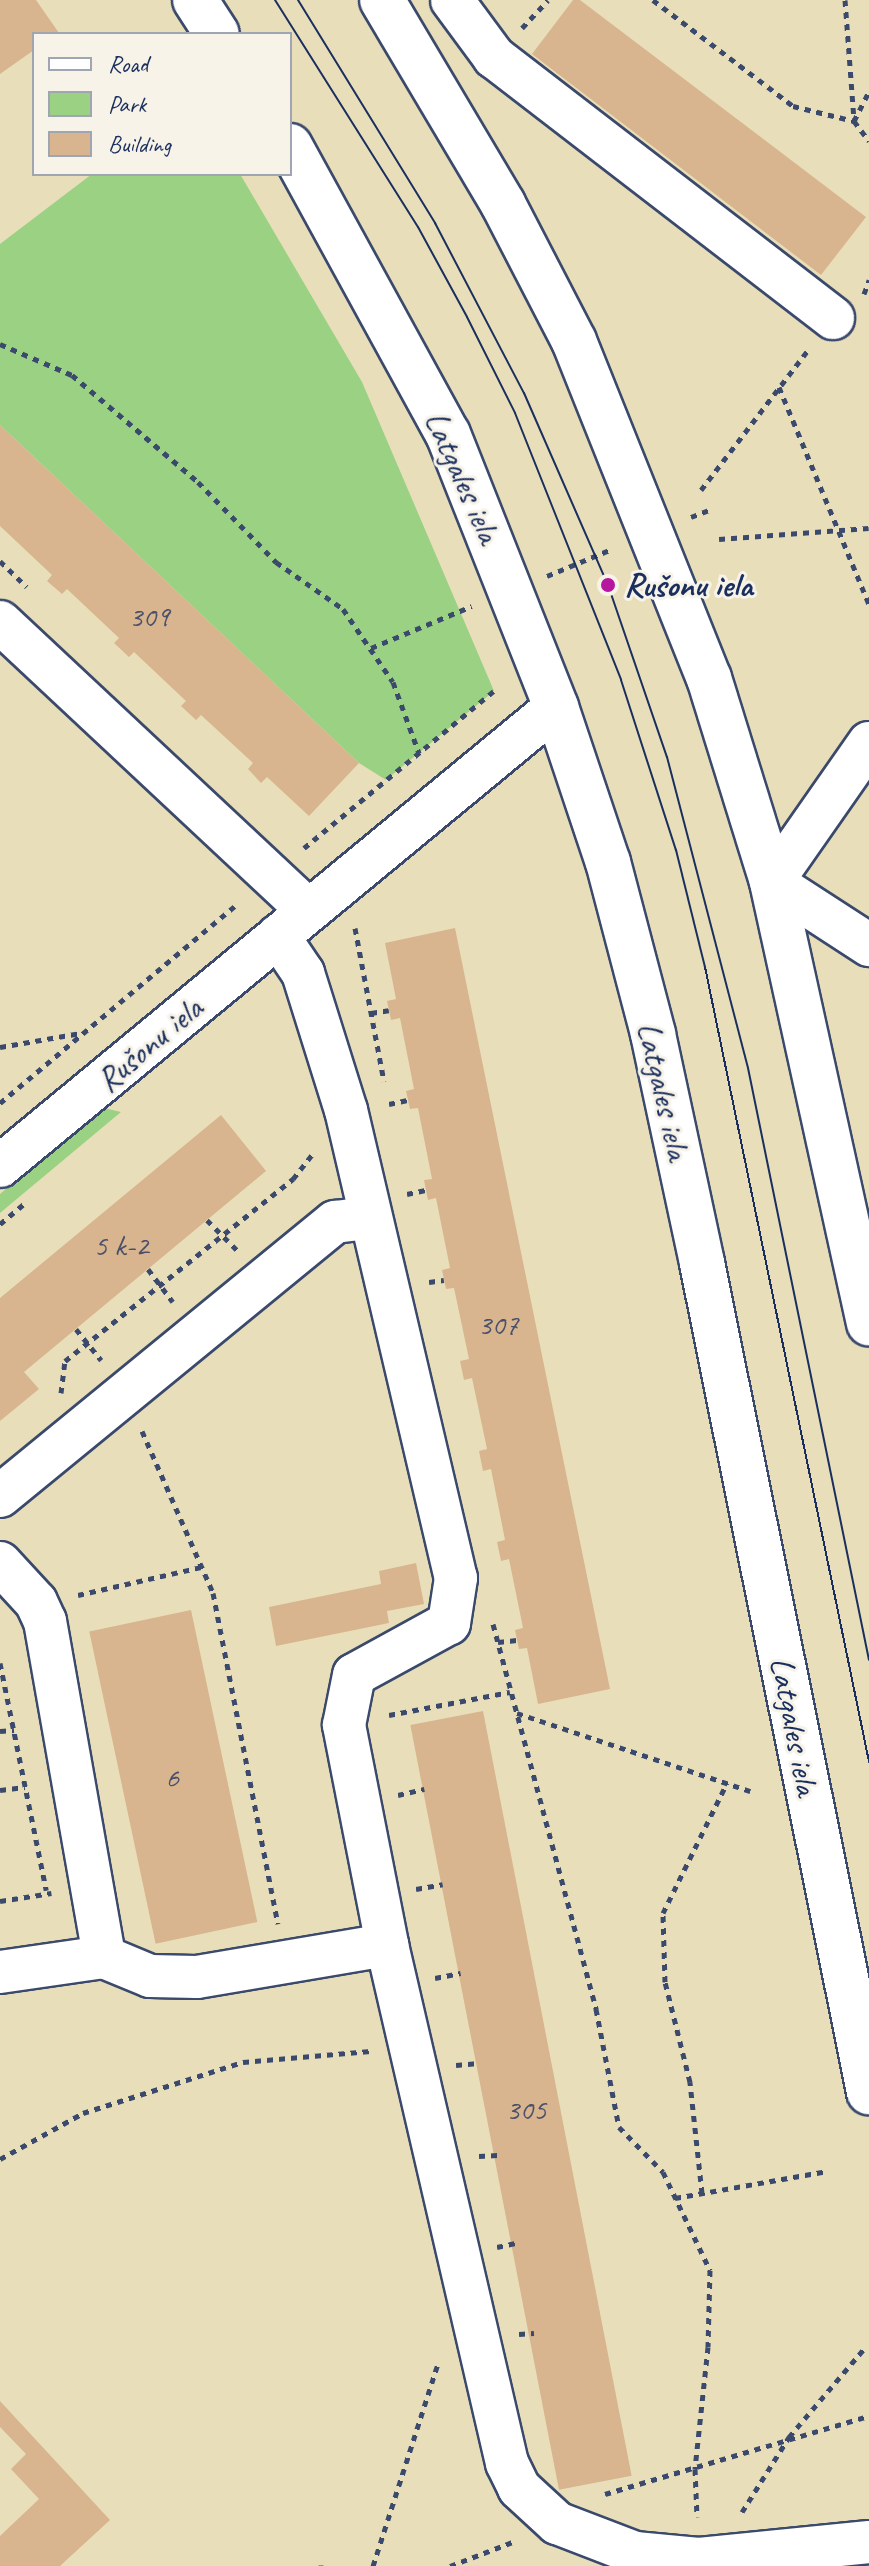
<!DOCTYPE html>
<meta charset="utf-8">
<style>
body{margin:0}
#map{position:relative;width:869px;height:2566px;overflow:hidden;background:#e8dfba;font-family:Caveat,sans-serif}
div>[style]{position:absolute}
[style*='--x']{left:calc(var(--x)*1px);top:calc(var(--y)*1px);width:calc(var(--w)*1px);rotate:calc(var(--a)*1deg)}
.green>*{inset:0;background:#9ad183}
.building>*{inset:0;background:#d8b58e;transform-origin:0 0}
.path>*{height:5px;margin-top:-2.5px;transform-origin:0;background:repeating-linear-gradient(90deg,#3a496c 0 6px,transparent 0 12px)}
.roads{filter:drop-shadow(2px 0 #3a496c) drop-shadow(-2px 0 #3a496c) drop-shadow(0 2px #3a496c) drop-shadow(0 -2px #3a496c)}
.minor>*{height:42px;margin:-21px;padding:0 21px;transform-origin:21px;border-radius:21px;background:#fff}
.highway>*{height:44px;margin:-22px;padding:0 22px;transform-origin:22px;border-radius:22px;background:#fff}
.tram>*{height:2px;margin:-1px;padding:0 1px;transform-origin:1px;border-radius:1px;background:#1b2f5e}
.dots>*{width:22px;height:22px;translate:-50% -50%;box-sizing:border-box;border:4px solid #f7f3e8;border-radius:50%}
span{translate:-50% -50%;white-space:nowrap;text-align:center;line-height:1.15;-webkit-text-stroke:6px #f7f3e8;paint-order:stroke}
.number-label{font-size:30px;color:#4a506a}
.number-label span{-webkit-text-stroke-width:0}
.street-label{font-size:34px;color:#1b2f5e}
.poi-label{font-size:34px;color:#1b2f5e;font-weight:700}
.left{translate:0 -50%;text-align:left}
.legend{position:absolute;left:32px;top:32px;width:260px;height:144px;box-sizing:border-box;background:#f7f3e8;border:2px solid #9fa5b1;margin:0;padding:10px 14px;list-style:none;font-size:24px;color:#1b2f5e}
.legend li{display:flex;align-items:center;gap:16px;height:40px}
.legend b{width:40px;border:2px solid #9fa5b1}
</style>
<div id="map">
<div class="green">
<i style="clip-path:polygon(92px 174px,240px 174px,362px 382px,494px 691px,386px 780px,359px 763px,0 425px,0 244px)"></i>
<i style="clip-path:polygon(104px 1108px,121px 1112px,0 1213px,0 1194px)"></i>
</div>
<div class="building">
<i style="clip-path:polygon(0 0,36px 0,59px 33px,34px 34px,34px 50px,0 74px)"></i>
<i style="clip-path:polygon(573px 0,580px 0,866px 217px,821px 275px,532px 54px)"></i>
<i style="clip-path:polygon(0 425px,359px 763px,309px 816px,267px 777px,261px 783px,248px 769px,253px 763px,201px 715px,196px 720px,181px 706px,186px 701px,134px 652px,129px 657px,114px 643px,119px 638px,67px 589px,62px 594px,47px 581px,52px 575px,0 526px)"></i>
<i style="clip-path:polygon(455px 928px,610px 1689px,538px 1704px,527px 1648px,519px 1649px,515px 1630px,523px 1628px,509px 1559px,501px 1561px,497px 1542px,505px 1540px,491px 1469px,483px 1471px,479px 1451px,487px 1449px,472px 1378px,464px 1380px,460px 1361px,469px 1359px,454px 1288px,446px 1289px,442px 1270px,450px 1268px,436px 1198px,428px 1200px,424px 1180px,432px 1179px,418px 1108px,410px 1109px,406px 1091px,414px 1089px,400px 1018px,391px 1020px,387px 1001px,396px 999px,385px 943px)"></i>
<i style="clip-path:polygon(221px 1115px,266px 1171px,24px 1372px,39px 1389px,0 1421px,0 1298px)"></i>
<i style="clip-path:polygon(416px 1563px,424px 1604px,387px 1611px,389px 1623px,276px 1646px,269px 1607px,381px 1584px,379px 1571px)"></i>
<i style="left:191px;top:1610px;width:319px;height:104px;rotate:78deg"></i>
<i style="left:483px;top:1711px;width:779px;height:74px;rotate:79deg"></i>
<i style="clip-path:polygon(0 2401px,110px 2520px,60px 2566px,0 2566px,0 2536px,39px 2499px,11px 2469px,26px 2454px,0 2427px)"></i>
</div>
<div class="path">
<i style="--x:653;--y:0;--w:176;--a:37.1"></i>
<i style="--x:793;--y:106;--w:63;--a:13.8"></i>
<i style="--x:854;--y:121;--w:25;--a:53"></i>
<i style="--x:845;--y:0;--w:121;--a:85.7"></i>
<i style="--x:522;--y:28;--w:38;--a:-47"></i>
<i style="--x:854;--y:121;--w:34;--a:-63"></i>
<i style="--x:864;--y:294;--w:15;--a:-70"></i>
<i style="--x:0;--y:344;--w:78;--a:23.3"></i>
<i style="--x:72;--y:375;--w:165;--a:40.3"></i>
<i style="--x:198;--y:482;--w:112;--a:45.7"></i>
<i style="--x:276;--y:562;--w:82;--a:35"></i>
<i style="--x:343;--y:609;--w:88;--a:55.6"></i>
<i style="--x:393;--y:682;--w:76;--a:69.9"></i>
<i style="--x:779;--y:387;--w:235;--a:67.5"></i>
<i style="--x:701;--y:490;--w:176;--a:-52.6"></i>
<i style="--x:691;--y:517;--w:19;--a:-21"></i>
<i style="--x:719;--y:539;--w:150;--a:-4.2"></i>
<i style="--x:0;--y:561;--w:37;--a:44"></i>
<i style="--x:547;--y:576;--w:70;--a:-22.6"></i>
<i style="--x:371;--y:648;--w:109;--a:-22.6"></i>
<i style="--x:304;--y:848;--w:246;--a:-39.6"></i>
<i style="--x:355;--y:928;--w:156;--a:79.3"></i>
<i style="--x:371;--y:1013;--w:18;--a:-9"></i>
<i style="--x:0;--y:1047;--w:82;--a:-9.8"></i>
<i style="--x:0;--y:1103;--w:311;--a:-40"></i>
<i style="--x:389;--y:1104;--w:19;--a:-12"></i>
<i style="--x:407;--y:1194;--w:19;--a:-12"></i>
<i style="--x:207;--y:1220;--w:42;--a:45"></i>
<i style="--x:0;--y:1224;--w:35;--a:-40"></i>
<i style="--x:148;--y:1269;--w:41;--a:52.9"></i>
<i style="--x:429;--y:1282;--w:15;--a:-8"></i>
<i style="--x:76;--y:1329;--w:40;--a:51"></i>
<i style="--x:61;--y:1393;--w:32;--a:-83"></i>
<i style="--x:65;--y:1361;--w:292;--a:-38.6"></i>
<i style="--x:293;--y:1179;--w:34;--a:-52"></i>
<i style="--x:142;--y:1431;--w:177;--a:66.3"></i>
<i style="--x:213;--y:1593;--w:337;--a:78.9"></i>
<i style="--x:78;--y:1595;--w:126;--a:-12.8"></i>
<i style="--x:493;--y:1624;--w:399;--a:75"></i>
<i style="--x:596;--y:2009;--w:120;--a:79"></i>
<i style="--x:619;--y:2127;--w:63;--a:45.6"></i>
<i style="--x:663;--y:2172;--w:109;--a:64.4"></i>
<i style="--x:710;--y:2270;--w:77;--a:91.5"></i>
<i style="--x:708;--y:2347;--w:123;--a:96.1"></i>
<i style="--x:695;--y:2469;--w:48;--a:87.6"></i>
<i style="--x:498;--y:1642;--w:19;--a:-6"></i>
<i style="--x:0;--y:1663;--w:232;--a:78.5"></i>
<i style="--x:517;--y:1713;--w:246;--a:18.5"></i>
<i style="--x:389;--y:1715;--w:123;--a:-10.8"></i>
<i style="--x:0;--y:1731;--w:14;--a:-4"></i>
<i style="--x:0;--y:1790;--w:25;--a:-7"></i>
<i style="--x:398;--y:1795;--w:27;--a:-13"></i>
<i style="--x:416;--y:1889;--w:27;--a:-10"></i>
<i style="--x:0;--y:1901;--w:52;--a:-8.9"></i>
<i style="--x:435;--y:1978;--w:26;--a:-11"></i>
<i style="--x:456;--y:2065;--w:23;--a:-5"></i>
<i style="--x:479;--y:2156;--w:19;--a:-3"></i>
<i style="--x:0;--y:2159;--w:95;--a:-29"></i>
<i style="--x:83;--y:2113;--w:168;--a:-17.7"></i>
<i style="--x:243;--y:2062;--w:128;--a:-4.9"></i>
<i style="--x:702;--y:2193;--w:112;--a:-96.2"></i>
<i style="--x:690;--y:2082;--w:103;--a:-104"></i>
<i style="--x:665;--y:1982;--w:69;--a:-91.7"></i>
<i style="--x:663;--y:1913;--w:145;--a:-63.8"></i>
<i style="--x:675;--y:2198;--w:155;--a:-10"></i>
<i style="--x:497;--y:2247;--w:19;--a:-12"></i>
<i style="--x:519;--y:2334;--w:15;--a:-4"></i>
<i style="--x:605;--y:2494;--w:275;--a:-16.5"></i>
<i style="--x:742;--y:2512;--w:89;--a:-57.9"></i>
<i style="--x:789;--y:2437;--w:116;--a:-49.6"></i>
<i style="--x:321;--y:2565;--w:1;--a:90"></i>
<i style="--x:373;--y:2566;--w:215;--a:-72.2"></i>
<i style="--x:450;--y:2566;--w:70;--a:-21"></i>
</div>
<div class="roads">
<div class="minor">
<i style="--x:452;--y:0;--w:71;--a:53.6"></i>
<i style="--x:494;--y:57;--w:428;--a:37.6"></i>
<i style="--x:0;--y:622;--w:422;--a:43.1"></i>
<i style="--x:869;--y:743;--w:169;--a:124.9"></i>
<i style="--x:772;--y:882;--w:116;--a:33"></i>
<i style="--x:278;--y:936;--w:45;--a:56"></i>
<i style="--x:303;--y:973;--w:144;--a:72.6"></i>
<i style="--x:346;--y:1110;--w:481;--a:76.8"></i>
<i style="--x:456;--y:1578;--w:46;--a:98.8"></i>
<i style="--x:449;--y:1623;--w:108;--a:151.3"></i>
<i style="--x:354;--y:1675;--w:51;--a:101.3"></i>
<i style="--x:344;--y:1725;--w:224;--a:78.9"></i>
<i style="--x:387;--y:1945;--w:532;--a:76.96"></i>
<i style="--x:507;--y:2463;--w:28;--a:64"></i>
<i style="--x:519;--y:2488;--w:52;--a:42.6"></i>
<i style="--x:557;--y:2523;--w:84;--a:21"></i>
<i style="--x:635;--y:2553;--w:64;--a:5.4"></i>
<i style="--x:699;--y:2559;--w:171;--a:-5.7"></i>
<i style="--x:0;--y:1166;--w:721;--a:-39.54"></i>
<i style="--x:0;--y:1496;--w:433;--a:-39.3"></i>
<i style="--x:335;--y:1222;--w:35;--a:-7"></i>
<i style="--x:0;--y:1563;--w:53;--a:47.3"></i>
<i style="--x:36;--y:1602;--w:21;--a:65"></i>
<i style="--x:45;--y:1621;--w:341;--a:80"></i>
<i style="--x:0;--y:1972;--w:105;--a:-8.2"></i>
<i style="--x:104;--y:1957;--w:50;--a:22.4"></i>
<i style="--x:150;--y:1976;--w:47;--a:1.2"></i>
<i style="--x:197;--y:1977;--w:193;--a:-9.6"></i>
</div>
<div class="highway">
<i style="--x:195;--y:0;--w:40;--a:57.1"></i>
<i style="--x:382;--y:0;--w:237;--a:59.3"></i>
<i style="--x:503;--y:204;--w:154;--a:62.6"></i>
<i style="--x:574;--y:341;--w:363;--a:68.2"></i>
<i style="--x:709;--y:678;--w:214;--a:72.8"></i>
<i style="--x:772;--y:882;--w:452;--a:77.6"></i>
<i style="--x:290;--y:146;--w:328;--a:61.3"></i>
<i style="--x:448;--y:434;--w:294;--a:68.4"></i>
<i style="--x:556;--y:707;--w:163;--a:71.5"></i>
<i style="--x:608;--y:862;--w:178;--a:75.3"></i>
<i style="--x:653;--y:1034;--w:234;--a:77.9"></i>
<i style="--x:702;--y:1263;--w:846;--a:78.61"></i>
</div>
</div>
<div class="tram">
<i style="--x:275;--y:0;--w:268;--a:57.8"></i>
<i style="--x:418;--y:227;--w:102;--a:61.4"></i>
<i style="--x:467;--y:317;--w:107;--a:63.4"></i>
<i style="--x:515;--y:413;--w:287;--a:68.3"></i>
<i style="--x:621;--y:680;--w:179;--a:72.1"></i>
<i style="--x:676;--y:850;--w:121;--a:76.1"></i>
<i style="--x:705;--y:967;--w:812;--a:78.34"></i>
<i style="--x:298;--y:0;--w:262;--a:58.4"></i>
<i style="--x:435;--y:223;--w:192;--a:62.4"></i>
<i style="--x:524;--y:393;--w:210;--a:66.4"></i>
<i style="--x:608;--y:585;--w:182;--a:71.1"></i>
<i style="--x:667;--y:757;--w:321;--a:75.4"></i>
<i style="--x:748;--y:1068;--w:604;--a:78.45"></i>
</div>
<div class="dots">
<i style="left:608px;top:585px;background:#b5179e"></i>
</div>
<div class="number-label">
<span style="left:149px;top:616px">309</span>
<span style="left:121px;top:1245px">5 k-2</span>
<span style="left:498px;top:1324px">307</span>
<span style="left:172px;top:1777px">6</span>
<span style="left:526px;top:2109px">305</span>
</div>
<div class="street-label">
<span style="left:463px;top:477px;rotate:66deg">Latgales iela</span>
<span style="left:149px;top:1044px;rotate:-40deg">Rušonu iela</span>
<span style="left:664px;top:1091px;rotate:77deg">Latgales iela</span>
<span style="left:795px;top:1726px;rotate:79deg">Latgales iela</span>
</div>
<div class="poi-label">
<span class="left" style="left:624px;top:585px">Rušonu iela</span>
</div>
<ul class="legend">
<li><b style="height:10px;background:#fff"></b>Road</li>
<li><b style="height:22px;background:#9ad183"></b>Park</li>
<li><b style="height:22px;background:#d8b58e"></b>Building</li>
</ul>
</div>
